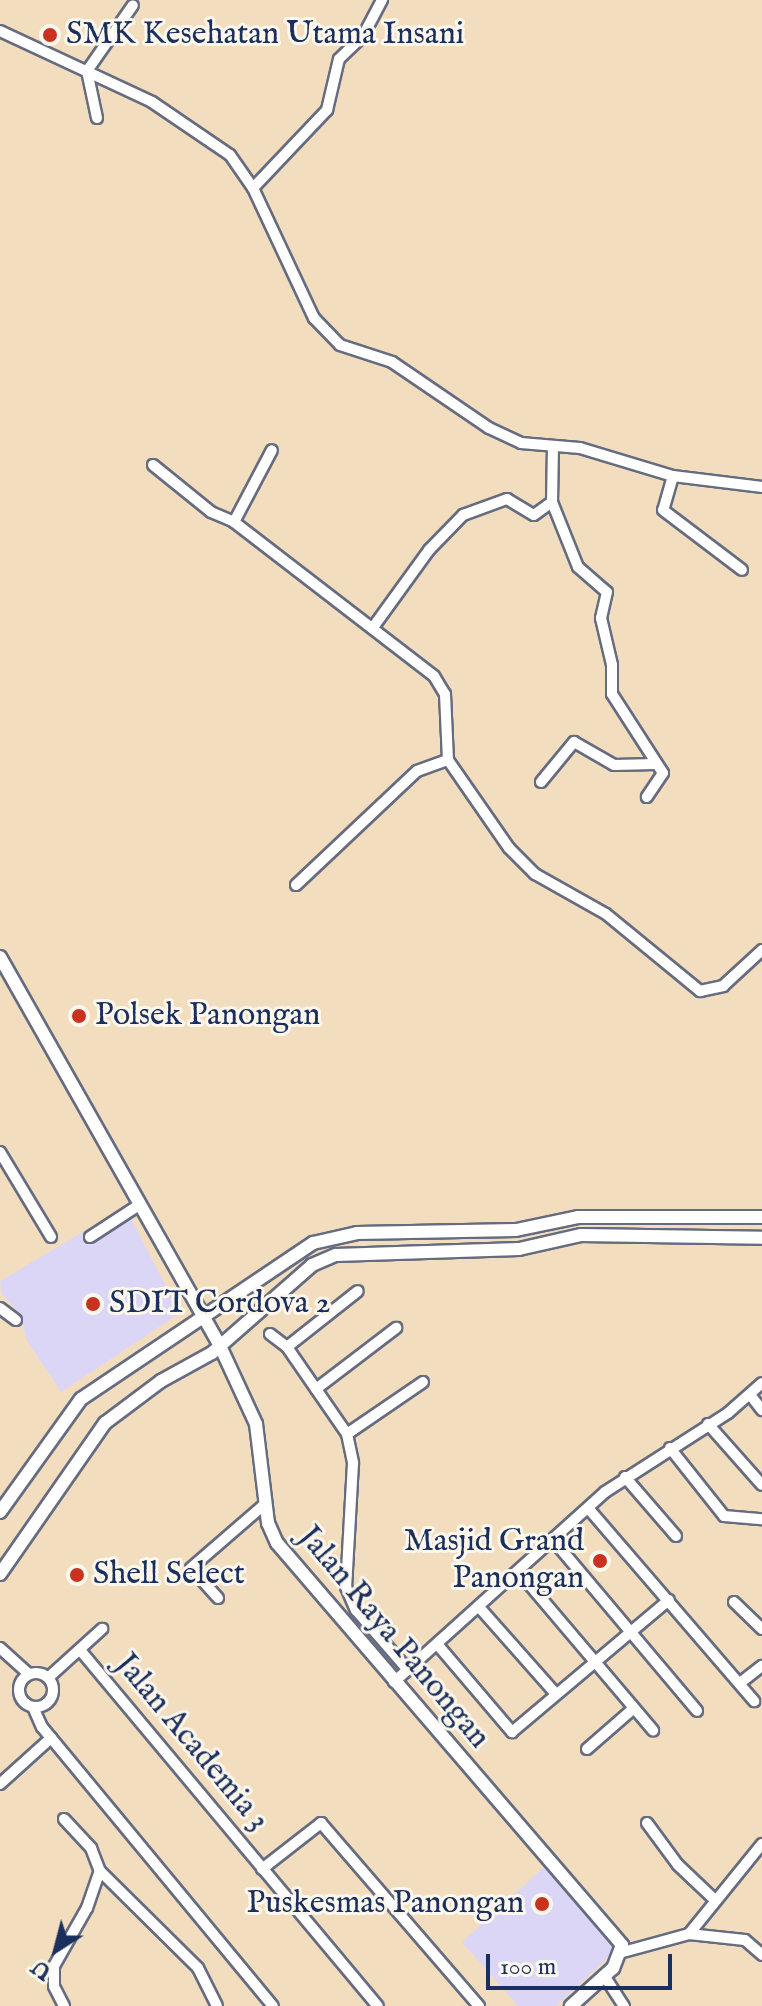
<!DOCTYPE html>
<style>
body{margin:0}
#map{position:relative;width:762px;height:2006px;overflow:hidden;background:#f2ddbf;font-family:"IM FELL English",serif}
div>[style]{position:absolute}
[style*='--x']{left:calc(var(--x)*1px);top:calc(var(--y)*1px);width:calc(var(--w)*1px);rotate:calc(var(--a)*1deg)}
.built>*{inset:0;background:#dcd6f6}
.roads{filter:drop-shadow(2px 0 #666c80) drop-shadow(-2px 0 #666c80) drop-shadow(0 2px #666c80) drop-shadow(0 -2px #666c80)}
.minor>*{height:10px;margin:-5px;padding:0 5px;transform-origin:5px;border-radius:5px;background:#fff}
.minor>.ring{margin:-5px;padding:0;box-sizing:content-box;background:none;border:10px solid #fff;border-radius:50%}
.tertiary>*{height:12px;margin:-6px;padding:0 6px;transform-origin:6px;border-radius:6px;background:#fff}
.dots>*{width:22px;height:22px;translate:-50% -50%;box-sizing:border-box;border:4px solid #fbf7ec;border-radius:50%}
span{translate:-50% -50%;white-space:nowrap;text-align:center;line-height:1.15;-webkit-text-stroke:6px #fbf7ec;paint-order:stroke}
.poi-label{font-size:32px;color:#1b2f5e}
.left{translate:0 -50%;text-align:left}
.right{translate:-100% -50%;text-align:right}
.street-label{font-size:32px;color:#1b2f5e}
.north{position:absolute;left:16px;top:1910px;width:80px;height:80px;-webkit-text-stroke:6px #fbf7ec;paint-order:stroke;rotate:216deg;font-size:22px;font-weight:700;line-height:32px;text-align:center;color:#1b2f5e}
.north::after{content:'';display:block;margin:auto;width:28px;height:36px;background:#1b2f5e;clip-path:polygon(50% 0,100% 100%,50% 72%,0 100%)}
.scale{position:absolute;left:486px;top:1954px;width:186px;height:36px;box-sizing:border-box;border:4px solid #1b2f5e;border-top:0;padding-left:10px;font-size:24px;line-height:28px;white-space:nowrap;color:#1b2f5e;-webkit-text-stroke:6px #fbf7ec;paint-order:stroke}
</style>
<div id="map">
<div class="built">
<i style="clip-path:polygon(125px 1207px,180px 1313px,61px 1392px,26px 1339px,21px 1314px,2px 1295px,0 1281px)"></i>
<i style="clip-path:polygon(545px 1866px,613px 1942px,612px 1954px,556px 2006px,518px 2006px,462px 1942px)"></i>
</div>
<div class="roads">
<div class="minor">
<i style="--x:0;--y:31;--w:168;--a:25"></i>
<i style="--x:152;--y:102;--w:94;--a:34.2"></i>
<i style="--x:230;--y:155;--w:40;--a:55.1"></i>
<i style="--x:253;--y:188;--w:144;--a:64.9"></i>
<i style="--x:314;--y:318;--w:37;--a:46"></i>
<i style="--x:340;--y:345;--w:55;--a:18.1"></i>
<i style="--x:392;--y:362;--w:117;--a:34.2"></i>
<i style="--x:489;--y:428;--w:35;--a:25"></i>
<i style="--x:521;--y:443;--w:59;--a:4.8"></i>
<i style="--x:580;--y:448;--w:97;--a:16.8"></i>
<i style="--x:673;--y:476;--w:90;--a:7"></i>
<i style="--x:97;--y:118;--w:48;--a:-102"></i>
<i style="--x:87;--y:71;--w:80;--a:-55.1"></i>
<i style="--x:253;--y:188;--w:108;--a:-46.5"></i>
<i style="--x:327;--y:110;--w:52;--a:-76.8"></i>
<i style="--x:339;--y:59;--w:33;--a:-44"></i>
<i style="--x:363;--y:36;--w:41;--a:-62.2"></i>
<i style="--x:553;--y:446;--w:56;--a:91"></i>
<i style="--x:552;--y:502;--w:70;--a:68.2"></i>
<i style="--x:578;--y:567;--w:38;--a:41"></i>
<i style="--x:607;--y:592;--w:27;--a:103"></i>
<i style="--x:601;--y:618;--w:48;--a:76.8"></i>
<i style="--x:612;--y:665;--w:29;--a:90"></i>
<i style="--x:612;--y:694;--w:94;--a:57.2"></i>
<i style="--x:663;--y:773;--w:29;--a:124"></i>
<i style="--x:153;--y:465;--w:75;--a:39"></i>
<i style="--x:211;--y:512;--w:25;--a:23"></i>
<i style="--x:234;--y:522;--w:81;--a:-62.2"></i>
<i style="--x:673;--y:476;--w:35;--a:106"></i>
<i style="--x:663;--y:510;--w:99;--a:37.2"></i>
<i style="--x:234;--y:522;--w:252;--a:37.6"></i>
<i style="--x:434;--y:676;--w:21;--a:59"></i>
<i style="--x:445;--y:694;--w:66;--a:87.4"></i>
<i style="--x:448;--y:760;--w:107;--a:55.3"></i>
<i style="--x:509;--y:848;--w:37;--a:45"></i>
<i style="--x:535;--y:874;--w:81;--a:29.4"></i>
<i style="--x:606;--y:914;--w:122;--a:39.3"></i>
<i style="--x:700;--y:991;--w:24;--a:-12"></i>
<i style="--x:723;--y:986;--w:53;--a:-42.7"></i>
<i style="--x:374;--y:626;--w:94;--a:-54.1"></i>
<i style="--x:429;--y:550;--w:49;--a:-45.8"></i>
<i style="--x:463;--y:515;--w:47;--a:-20"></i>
<i style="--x:507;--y:499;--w:31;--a:31"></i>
<i style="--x:534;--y:515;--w:22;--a:-36"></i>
<i style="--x:541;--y:782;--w:52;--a:-50.5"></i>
<i style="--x:574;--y:742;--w:46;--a:29.9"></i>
<i style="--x:614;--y:765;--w:41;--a:-1.4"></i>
<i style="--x:296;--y:885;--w:166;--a:-43.3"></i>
<i style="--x:417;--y:771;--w:33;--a:-20"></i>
<i style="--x:0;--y:1152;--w:99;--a:59"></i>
<i style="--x:90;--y:1237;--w:59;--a:-33.1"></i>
<i style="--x:0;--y:1308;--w:20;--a:37"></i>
<i style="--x:270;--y:1334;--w:21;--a:37"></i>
<i style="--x:287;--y:1347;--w:106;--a:55.4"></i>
<i style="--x:347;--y:1434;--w:30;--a:78"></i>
<i style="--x:353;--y:1463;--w:124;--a:93.2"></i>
<i style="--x:346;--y:1587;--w:25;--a:67"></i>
<i style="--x:356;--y:1610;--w:79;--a:49.1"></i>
<i style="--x:287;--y:1347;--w:90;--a:-38.3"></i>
<i style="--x:316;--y:1389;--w:101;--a:-37.3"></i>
<i style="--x:751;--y:1396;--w:18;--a:52"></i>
<i style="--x:708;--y:1424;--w:81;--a:48.5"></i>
<i style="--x:347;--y:1434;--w:92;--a:-34.4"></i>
<i style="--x:670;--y:1448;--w:87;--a:51.5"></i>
<i style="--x:724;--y:1516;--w:38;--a:5"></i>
<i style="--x:625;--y:1477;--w:78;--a:49.2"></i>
<i style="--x:588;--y:1508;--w:255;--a:49.3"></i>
<i style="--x:554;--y:1541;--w:222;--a:49.9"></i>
<i style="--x:518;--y:1571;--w:209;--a:49.7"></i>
<i style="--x:218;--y:1598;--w:40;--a:-132"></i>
<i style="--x:191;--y:1568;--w:99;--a:-40.9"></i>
<i style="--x:734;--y:1602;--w:39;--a:44"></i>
<i style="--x:479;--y:1607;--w:116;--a:48.5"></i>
<i style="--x:437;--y:1644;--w:116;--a:49.6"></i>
<i style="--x:512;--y:1732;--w:205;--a:-40.1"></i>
<i style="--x:0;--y:1648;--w:39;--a:42"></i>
<i style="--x:80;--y:1650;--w:464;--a:50.1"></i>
<i class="ring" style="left:19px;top:1673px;width:24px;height:24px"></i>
<i style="--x:49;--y:1677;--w:72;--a:-42.2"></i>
<i style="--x:394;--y:1682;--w:284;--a:-42"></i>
<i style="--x:605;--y:1492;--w:146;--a:-32.7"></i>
<i style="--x:728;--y:1413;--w:45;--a:-41.4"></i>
<i style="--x:740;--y:1683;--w:28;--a:-38"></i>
<i style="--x:33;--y:1707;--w:22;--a:66"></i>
<i style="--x:42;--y:1727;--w:362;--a:50.4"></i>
<i style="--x:587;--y:1749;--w:62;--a:-41.1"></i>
<i style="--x:0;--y:1784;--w:69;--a:-42"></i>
<i style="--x:64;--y:1819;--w:40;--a:47"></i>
<i style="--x:91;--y:1848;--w:25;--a:69"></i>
<i style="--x:100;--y:1871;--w:138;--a:44.7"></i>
<i style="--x:198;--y:1968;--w:42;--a:63.4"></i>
<i style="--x:647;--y:1823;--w:52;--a:53.6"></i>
<i style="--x:678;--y:1865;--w:51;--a:43.4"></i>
<i style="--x:262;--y:1869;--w:75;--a:-37.9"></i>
<i style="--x:321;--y:1823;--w:242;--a:49.2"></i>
<i style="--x:689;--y:1934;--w:116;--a:-51"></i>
<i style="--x:623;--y:1952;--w:68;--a:-15.3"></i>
<i style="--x:689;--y:1934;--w:56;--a:6.1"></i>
<i style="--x:745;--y:1940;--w:23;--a:41"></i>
<i style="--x:605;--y:1977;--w:35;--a:57"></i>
<i style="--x:64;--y:2006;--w:22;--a:-117"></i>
<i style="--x:54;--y:1986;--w:20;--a:-90"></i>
<i style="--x:54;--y:1966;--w:67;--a:-60.4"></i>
<i style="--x:87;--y:1908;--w:39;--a:-71"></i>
</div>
<div class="tertiary">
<i style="--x:0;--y:957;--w:447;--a:60.5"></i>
<i style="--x:220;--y:1346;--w:86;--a:65.2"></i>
<i style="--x:256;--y:1424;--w:100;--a:83.1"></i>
<i style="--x:268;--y:1523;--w:22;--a:66"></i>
<i style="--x:277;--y:1543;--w:530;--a:49.36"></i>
<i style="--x:622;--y:1945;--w:25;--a:111"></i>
<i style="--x:613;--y:1968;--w:57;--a:137.9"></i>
<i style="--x:0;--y:1512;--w:139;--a:-54.4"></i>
<i style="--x:81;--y:1399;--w:280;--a:-33.9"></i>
<i style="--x:313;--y:1243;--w:45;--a:-12.8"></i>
<i style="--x:357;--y:1233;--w:159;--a:-1.1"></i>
<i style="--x:516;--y:1230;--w:63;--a:-11.8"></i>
<i style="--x:578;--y:1217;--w:184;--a:0"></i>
<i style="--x:0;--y:1574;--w:184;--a:-55.2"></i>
<i style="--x:105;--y:1423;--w:70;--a:-36.9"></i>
<i style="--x:161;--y:1381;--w:58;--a:-28.8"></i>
<i style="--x:212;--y:1353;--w:133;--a:-41.3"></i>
<i style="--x:312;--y:1265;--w:26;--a:-23"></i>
<i style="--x:336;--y:1255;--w:183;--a:-1.9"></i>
<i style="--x:519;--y:1249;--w:64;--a:-12.7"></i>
<i style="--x:581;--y:1235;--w:181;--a:0.9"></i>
</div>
</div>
<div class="dots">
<i style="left:50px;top:35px;background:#c8321e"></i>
<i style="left:79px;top:1016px;background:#c8321e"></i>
<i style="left:93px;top:1304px;background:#c8321e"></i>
<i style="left:600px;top:1561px;background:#c8321e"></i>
<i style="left:77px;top:1575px;background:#c8321e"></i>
<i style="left:542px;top:1904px;background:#c8321e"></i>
</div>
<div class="poi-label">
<span class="left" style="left:66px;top:35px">SMK Kesehatan Utama Insani</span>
<span class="left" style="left:95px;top:1016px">Polsek Panongan</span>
<span class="left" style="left:109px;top:1304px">SDIT Cordova 2</span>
<span class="right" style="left:584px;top:1561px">Masjid Grand<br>Panongan</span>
<span class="left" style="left:93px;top:1575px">Shell Select</span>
<span class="right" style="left:524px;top:1904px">Puskesmas Panongan</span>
</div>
<div class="street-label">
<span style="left:393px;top:1638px;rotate:50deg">Jalan Raya Panongan</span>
<span style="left:191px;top:1743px;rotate:50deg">Jalan Academia 3</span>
</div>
<div class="north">U</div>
<div class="scale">100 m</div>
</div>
